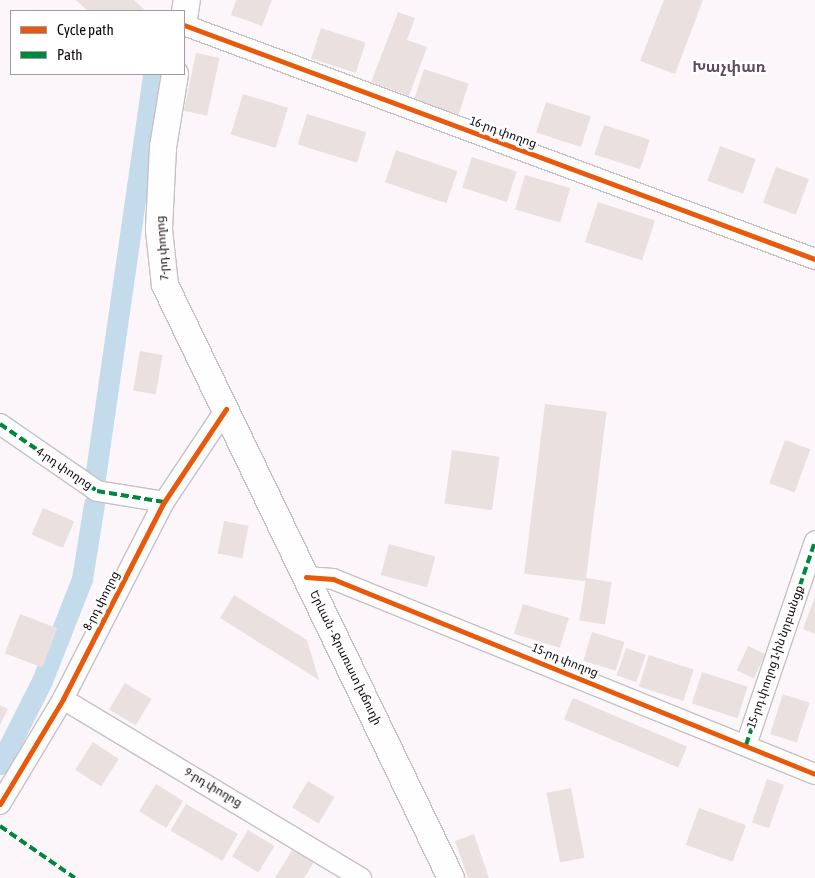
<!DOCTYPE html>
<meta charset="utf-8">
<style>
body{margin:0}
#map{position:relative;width:815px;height:878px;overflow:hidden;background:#fcf6fb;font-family:"Asap Condensed","Noto Sans Armenian",sans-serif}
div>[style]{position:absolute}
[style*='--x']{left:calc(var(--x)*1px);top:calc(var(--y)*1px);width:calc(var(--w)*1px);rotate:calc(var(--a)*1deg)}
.canal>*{height:21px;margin:-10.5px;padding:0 10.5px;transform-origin:10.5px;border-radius:10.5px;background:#c3dbea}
.building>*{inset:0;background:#eae0e0;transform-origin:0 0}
.roads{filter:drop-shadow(1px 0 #c6c0c5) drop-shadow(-1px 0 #c6c0c5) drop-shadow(0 1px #c6c0c5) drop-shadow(0 -1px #c6c0c5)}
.minor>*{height:20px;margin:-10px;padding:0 10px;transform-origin:10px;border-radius:10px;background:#fffefe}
.major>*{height:26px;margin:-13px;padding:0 13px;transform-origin:13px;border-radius:13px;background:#fffefe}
.quiet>*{height:4px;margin-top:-2px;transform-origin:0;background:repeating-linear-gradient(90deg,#00873e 0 8px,transparent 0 12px)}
.cycleway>*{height:5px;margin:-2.5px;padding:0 2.5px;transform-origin:2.5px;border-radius:2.5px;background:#e8590c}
span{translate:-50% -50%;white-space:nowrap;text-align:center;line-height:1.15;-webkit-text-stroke:5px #fff;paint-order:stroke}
.street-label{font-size:12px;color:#10080f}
.quarter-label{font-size:15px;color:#5e4b5c;font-weight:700}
.legend{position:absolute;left:10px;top:10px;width:175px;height:65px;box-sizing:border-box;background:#fff;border:1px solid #9f9c9f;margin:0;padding:6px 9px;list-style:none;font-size:15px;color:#10080f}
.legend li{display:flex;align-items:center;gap:10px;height:25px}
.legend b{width:25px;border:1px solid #9f9c9f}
</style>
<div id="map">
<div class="canal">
<i style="--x:95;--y:478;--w:408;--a:-81.8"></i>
<i style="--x:0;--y:764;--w:93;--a:-63.2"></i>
<i style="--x:42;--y:681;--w:110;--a:-68.6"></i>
<i style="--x:82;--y:579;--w:76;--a:-80.9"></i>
</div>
<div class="building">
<i style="clip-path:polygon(76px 0,134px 0,146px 11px,88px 11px)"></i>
<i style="clip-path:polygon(236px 0,272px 0,262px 26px,231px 15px)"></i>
<i style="clip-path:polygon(664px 0,703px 0,675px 74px,640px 61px)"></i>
<i style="clip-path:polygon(398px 12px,415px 18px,407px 40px,427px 47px,409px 96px,371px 82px)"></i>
<i style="left:321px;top:28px;width:47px;height:32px;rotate:18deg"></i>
<i style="left:196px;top:53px;width:24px;height:59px;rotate:12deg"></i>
<i style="left:424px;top:69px;width:47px;height:33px;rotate:18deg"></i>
<i style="left:243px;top:94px;width:47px;height:42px;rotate:17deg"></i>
<i style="left:546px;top:102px;width:47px;height:32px;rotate:18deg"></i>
<i style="left:307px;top:114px;width:62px;height:32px;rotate:17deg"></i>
<i style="left:604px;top:125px;width:48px;height:31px;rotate:18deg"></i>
<i style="left:720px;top:146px;width:38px;height:37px;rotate:20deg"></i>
<i style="left:396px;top:150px;width:65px;height:34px;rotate:19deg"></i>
<i style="left:472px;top:157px;width:47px;height:32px;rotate:18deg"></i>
<i style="left:776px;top:167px;width:35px;height:38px;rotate:20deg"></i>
<i style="left:525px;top:175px;width:47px;height:36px;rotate:16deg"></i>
<i style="left:598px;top:202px;width:60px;height:42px;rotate:18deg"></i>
<i style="left:140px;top:351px;width:23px;height:40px;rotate:10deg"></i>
<i style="left:545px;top:404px;width:62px;height:171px;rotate:7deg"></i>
<i style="left:785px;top:440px;width:27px;height:46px;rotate:20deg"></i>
<i style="left:452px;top:450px;width:48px;height:54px;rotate:8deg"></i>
<i style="left:43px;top:508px;width:34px;height:29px;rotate:23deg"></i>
<i style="left:224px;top:521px;width:25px;height:33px;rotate:11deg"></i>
<i style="left:389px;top:544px;width:48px;height:32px;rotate:15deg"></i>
<i style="left:586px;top:578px;width:26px;height:43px;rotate:9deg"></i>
<i style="clip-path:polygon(234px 595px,307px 640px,319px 680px,220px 618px)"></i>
<i style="clip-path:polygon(815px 597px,815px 634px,803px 629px)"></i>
<i style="left:523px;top:604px;width:48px;height:31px;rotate:17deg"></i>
<i style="left:20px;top:614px;width:40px;height:42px;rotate:21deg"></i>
<i style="left:592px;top:632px;width:34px;height:30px;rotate:17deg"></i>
<i style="left:748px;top:646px;width:19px;height:27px;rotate:25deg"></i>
<i style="left:626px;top:648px;width:21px;height:29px;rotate:19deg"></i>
<i style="left:649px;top:655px;width:47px;height:33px;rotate:18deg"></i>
<i style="left:702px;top:672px;width:48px;height:33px;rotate:18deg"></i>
<i style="left:125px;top:683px;width:31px;height:31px;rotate:31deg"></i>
<i style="left:783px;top:694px;width:28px;height:42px;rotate:18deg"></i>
<i style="left:573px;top:698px;width:124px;height:23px;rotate:23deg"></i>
<i style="clip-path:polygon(0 705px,8px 709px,0 725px)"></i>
<i style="left:93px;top:742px;width:31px;height:33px;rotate:33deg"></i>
<i style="left:767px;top:779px;width:18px;height:46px;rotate:19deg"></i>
<i style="left:308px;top:781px;width:31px;height:31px;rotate:31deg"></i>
<i style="left:156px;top:784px;width:32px;height:32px;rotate:32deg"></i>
<i style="left:571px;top:788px;width:71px;height:25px;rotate:79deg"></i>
<i style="left:186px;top:804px;width:60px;height:31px;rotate:30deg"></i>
<i style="left:699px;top:808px;width:50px;height:39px;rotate:20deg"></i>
<i style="left:248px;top:830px;width:31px;height:31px;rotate:31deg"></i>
<i style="clip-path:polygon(474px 834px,489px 878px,468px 878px,455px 841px)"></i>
<i style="clip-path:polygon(292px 850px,314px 862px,304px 878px,275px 878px)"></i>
</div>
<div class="roads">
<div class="minor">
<i style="--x:184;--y:25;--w:673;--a:20.35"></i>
<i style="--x:0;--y:424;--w:118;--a:34.6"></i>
<i style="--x:97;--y:491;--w:68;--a:9.3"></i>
<i style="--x:306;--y:577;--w:27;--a:4"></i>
<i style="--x:333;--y:579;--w:520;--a:22.03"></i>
<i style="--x:63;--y:699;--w:348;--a:31"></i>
<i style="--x:746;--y:745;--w:215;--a:-71.3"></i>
<i style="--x:0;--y:804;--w:122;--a:-59"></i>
<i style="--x:63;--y:699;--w:221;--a:-62.9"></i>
<i style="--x:164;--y:502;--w:112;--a:-56.3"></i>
</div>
<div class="major">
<i style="--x:184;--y:18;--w:18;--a:-81"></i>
<i style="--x:175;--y:74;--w:74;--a:99.3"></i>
<i style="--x:163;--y:147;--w:83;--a:92.8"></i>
<i style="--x:159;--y:230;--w:55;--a:83.8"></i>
<i style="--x:165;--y:285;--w:658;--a:64.25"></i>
</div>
</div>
<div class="quiet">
<i style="--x:0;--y:424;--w:118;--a:34.6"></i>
<i style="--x:97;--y:491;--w:68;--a:9.3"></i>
<i style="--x:746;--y:745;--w:215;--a:-71.3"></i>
<i style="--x:0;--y:826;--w:91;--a:34.7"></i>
</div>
<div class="cycleway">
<i style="--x:184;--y:25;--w:673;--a:20.35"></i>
<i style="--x:306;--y:577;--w:27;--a:4"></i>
<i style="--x:333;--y:579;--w:520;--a:22.03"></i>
<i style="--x:0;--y:804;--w:122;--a:-59"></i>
<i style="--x:63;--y:699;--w:221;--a:-62.9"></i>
<i style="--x:164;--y:502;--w:112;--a:-56.3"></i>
</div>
<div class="street-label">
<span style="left:503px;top:133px;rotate:20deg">16-րդ փողոց</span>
<span style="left:163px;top:248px;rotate:-94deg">7-րդ փողոց</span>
<span style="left:64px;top:469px;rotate:34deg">4-րդ փողոց</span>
<span style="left:102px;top:601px;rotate:-63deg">8-րդ փողոց</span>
<span style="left:776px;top:657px;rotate:-71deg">15-րդ փողոց 1-ին նրբանցք</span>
<span style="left:345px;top:658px;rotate:64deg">Երևան - Ջրառատ խճուղի</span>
<span style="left:565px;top:661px;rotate:22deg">15-րդ փողոց</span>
<span style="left:213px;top:788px;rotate:31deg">9-րդ փողոց</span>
</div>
<div class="quarter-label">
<span style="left:729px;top:67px">Խաչփառ</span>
</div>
<ul class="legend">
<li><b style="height:6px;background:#e8590c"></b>Cycle path</li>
<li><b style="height:6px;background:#00873e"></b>Path</li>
</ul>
</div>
